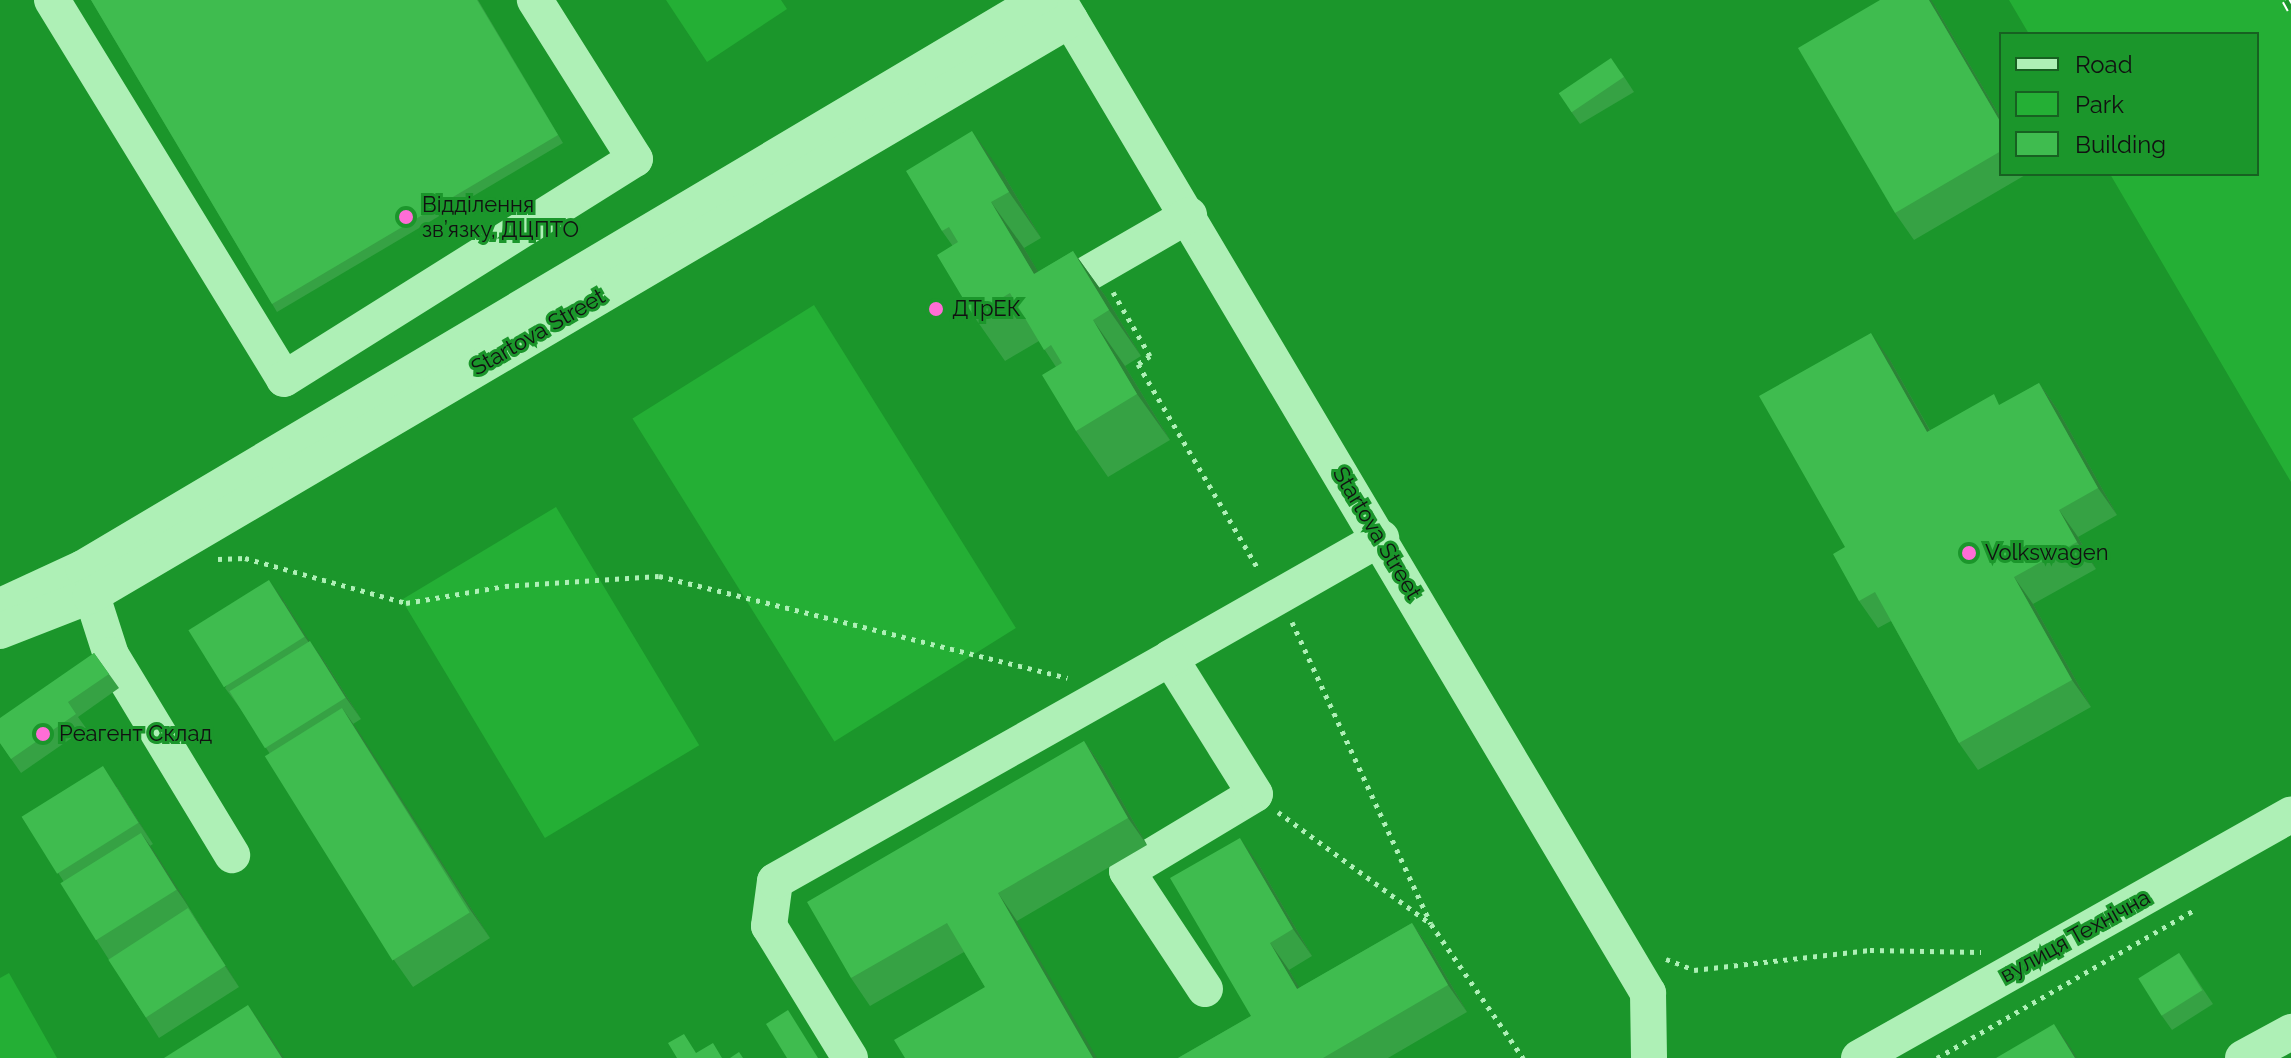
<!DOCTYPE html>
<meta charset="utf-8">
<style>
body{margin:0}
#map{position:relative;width:2291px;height:1058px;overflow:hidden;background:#1b962b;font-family:Raleway,sans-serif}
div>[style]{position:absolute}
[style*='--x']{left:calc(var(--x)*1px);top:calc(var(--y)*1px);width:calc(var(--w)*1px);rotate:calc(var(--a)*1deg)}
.green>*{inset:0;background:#24af35;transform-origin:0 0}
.path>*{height:5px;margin-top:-2.5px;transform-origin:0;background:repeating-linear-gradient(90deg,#aef0b6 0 4px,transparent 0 10px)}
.minor>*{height:36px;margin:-18px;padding:0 18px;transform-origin:18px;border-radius:18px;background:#aef0b6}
.rail>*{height:9px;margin-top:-4.5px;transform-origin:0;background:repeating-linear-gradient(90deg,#1b962b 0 18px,#fff 0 36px);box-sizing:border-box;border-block:2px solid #fff}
.wall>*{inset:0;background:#36a244}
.shaded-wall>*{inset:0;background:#2c8437}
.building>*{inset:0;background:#3fbc4f;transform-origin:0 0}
.dots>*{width:22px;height:22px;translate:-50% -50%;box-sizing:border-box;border:4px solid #1b962b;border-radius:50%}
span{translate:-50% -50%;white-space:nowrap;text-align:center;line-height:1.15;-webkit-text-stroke:6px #1b962b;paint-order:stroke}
.poi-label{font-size:22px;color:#111}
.left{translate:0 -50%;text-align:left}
.street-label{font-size:22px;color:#111}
.legend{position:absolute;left:1999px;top:32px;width:260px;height:144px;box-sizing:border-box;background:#1b962b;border:2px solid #176121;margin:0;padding:10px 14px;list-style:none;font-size:24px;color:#111}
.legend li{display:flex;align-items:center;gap:16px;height:40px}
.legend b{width:40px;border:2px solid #176121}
</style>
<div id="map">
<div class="green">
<i style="clip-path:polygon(666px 0,781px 0,787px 9px,707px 62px)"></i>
<i style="clip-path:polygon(2009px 0,2291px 0,2291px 482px,2110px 174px,2257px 174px,2257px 34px,2029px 34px)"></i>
<i style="left:814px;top:305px;width:381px;height:214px;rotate:58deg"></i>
<i style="left:556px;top:507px;width:278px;height:180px;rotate:59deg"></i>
<i style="clip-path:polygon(9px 973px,57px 1058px,0 1058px,0 978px)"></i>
</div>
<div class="path">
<i style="--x:1113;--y:292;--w:74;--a:60"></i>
<i style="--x:1150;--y:356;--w:14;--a:146"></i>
<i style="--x:1138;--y:364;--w:239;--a:59.6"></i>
<i style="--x:218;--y:559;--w:27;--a:-2"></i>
<i style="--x:245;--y:558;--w:167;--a:15.6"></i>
<i style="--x:406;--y:603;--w:100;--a:-9.7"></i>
<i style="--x:505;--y:586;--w:154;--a:-3.7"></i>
<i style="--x:659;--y:576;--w:421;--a:14"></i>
<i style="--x:1292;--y:622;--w:332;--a:65.3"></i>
<i style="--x:1431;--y:924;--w:163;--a:55.5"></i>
<i style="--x:1278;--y:812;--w:190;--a:36.2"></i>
<i style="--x:1666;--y:959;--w:30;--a:21"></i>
<i style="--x:1694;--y:970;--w:177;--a:-6.5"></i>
<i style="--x:1870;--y:950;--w:111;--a:1"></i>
<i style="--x:1937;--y:1058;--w:295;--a:-29.9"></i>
</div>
<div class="minor">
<i style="--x:52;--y:0;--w:444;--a:58.5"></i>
<i style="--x:284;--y:379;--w:414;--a:-32.1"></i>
<i style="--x:635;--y:159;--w:188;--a:-122.2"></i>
<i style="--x:1059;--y:1;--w:1154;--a:59.3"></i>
<i style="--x:1648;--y:993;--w:65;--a:89.1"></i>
<i style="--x:1080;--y:278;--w:126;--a:-30"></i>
<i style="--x:85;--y:574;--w:85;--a:72.2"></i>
<i style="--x:111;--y:655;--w:234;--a:58.8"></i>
<i style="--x:9;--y:602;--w:81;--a:-24.7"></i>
<i style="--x:83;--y:568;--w:1113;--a:-30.69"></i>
<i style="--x:0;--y:631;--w:97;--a:-21.3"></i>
<i style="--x:90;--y:596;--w:1137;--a:-30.45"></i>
<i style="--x:1205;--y:989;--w:141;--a:-123.5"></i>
<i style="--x:1127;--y:871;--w:149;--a:-31"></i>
<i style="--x:1255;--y:794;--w:160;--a:-122"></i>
<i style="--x:1170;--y:658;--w:243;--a:-29.6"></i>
<i style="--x:850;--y:1058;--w:155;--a:-121.5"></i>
<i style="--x:769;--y:926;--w:45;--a:-82.4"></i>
<i style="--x:775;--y:881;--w:454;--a:-29.4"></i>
<i style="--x:1859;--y:1058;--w:496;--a:-29.4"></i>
<i style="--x:2243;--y:1058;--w:55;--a:-28.4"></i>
</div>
<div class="rail">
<i style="--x:2286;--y:0;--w:10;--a:61"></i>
</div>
<div class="wall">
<i style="clip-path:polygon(91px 0,478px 0,563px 143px,277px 312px)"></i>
<i style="clip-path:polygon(1935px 6px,2001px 118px,2001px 174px,2027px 174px,1914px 240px,1895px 213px)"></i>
<i style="clip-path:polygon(1621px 72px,1634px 92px,1580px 124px,1570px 110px)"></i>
<i style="clip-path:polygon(1005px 177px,1041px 238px,1024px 248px,1038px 272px,1073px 251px,1106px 297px,1141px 356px,1125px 366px,1170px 440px,1108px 477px,1076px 431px,1056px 367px,1039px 341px,1005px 361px,973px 315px,952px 245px,942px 231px)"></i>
<i style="clip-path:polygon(1890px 360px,1930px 430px,2001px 405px,2039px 383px,2058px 410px,2117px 515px,2078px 537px,2096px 569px,2033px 604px,2091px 707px,1978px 770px,1959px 743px,1891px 621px,1878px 628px,1859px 601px,1845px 547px)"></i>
<i style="clip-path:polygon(284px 601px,309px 642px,325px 662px,361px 719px,353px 724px,490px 938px,413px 987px,394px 960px,270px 754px,240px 708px,225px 688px)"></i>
<i style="clip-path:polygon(94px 653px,119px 688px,78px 717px,86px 728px,21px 773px,0 743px)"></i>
<i style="clip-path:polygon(1084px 741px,1103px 768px,1147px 845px,1017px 921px,985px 987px,964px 952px,870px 1006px,851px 978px)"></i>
<i style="clip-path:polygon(117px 787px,153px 844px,150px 846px,239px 987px,159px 1038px,97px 941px,64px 882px,22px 817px)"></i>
<i style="clip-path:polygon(1259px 865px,1312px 956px,1289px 970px,1299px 988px,1412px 923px,1431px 950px,1467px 1012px,1388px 1058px,1178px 1058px,1251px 1016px)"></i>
<i style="clip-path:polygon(2179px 953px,2213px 1004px,2172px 1030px,2162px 1016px)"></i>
</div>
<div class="shaded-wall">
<i style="clip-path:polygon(1929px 0,1931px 0,1935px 6px,2001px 118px,2001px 123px)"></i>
<i style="clip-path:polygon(972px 131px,1005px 177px,1041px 238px,1009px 192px)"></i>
<i style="clip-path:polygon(991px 202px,1024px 248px,1067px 320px,1034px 274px)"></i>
<i style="clip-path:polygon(1073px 251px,1106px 297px,1141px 356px,1109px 310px)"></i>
<i style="clip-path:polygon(1093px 320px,1125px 366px,1170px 440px,1137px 394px)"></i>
<i style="clip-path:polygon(1871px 333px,1890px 360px,1946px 459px,1927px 432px)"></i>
<i style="clip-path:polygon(2039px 383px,2058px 410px,2117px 515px,2098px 488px)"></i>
<i style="clip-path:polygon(2059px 510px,2078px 537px,2096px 569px,2077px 542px)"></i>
<i style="clip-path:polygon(2014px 577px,2033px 604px,2091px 707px,2072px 680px)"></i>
<i style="clip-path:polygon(269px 580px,284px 601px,320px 658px,305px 637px)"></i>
<i style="clip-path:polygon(310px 641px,325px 662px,361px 719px,346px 698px)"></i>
<i style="clip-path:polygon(342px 708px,361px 735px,490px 938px,471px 911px)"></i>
<i style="clip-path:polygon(1084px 741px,1103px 768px,1147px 845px,1128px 818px)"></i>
<i style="clip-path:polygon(103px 766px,117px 787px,153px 844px,139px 823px)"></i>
<i style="clip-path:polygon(141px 833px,156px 854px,192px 911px,177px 890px)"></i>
<i style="clip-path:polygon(1240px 838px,1259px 865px,1312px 956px,1293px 929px)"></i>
<i style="clip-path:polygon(998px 893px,1017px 921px,1097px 1058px,1093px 1058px)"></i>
<i style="clip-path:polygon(188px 908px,203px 930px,239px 987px,225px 966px)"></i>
<i style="clip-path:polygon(1412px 923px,1431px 950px,1467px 1012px,1448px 985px)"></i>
<i style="clip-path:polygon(1270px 943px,1289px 970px,1316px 1016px,1297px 989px)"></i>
<i style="clip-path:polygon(248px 1005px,267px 1032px,284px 1058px,282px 1058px)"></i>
<i style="clip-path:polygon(2054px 1024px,2069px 1045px,2077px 1058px,2075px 1058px)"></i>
</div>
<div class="building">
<i style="clip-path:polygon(91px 0,477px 0,558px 135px,272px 304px)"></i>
<i style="clip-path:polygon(1880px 0,1929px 0,2001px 123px,2001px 151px,1895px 213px,1798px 48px)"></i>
<i style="left:1611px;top:58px;width:23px;height:63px;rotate:56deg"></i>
<i style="clip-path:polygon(972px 131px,1009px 192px,991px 202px,1034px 274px,1073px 251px,1109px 310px,1093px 320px,1137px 394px,1076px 431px,1042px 375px,1062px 363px,1051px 345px,1044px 350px,1010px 293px,973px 315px,937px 255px,958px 242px,949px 227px,942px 231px,906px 171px)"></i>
<i style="clip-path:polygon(1871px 333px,1927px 432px,1994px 394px,1999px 405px,2039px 383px,2098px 488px,2059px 510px,2077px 542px,2014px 577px,2072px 680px,1959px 743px,1875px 592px,1859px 601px,1833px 554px,1845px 547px,1759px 396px)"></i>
<i style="left:269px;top:580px;width:67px;height:95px;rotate:58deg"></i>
<i style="left:310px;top:641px;width:67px;height:95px;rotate:58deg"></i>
<i style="clip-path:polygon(94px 653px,109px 674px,68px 702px,76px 714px,11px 759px,0 743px,0 718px)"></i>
<i style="left:342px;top:708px;width:241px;height:91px;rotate:58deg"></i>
<i style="clip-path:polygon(1084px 741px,1128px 818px,998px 893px,1093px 1058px,905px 1058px,894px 1040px,985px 987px,947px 923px,851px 978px,807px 902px)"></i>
<i style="left:103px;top:766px;width:67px;height:96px;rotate:58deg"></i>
<i style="left:141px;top:833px;width:67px;height:95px;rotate:58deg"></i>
<i style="clip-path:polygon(1240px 838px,1293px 929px,1270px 943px,1297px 989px,1412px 923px,1448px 985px,1323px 1058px,1178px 1058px,1251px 1016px,1170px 878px)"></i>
<i style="left:188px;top:908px;width:69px;height:95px;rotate:57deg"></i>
<i style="left:2179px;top:953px;width:44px;height:48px;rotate:58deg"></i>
<i style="clip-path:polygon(248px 1005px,282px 1058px,164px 1058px)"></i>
<i style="clip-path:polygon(788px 1010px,818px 1058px,787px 1058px,766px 1024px)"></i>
<i style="clip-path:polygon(2054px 1024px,2075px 1058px,1996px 1058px)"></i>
<i style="clip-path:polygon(684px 1034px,696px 1053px,713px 1043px,722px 1058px,677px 1058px,668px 1043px)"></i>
<i style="clip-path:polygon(739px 1052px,743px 1058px,730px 1058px)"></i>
</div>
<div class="dots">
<i style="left:406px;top:217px;background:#ff6dd6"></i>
<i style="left:936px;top:309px;background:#ff6dd6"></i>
<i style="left:1969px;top:553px;background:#ff6dd6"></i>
<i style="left:43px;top:734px;background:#ff6dd6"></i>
</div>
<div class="poi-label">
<span class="left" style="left:422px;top:217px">Відділення<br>зв’язку, ДЦПТО</span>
<span class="left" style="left:952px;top:309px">ДТрЕК</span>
<span class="left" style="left:1985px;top:553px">Volkswagen</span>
<span class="left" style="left:59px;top:734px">Реагент Склад</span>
</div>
<div class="street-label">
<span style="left:538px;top:332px;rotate:-30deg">Startova Street</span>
<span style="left:1377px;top:533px;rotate:59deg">Startova Street</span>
<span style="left:2075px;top:936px;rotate:-29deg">вулиця Технічна</span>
</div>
<ul class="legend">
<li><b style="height:10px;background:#aef0b6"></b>Road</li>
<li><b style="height:22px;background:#24af35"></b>Park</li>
<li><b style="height:22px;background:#3fbc4f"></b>Building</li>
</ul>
</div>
